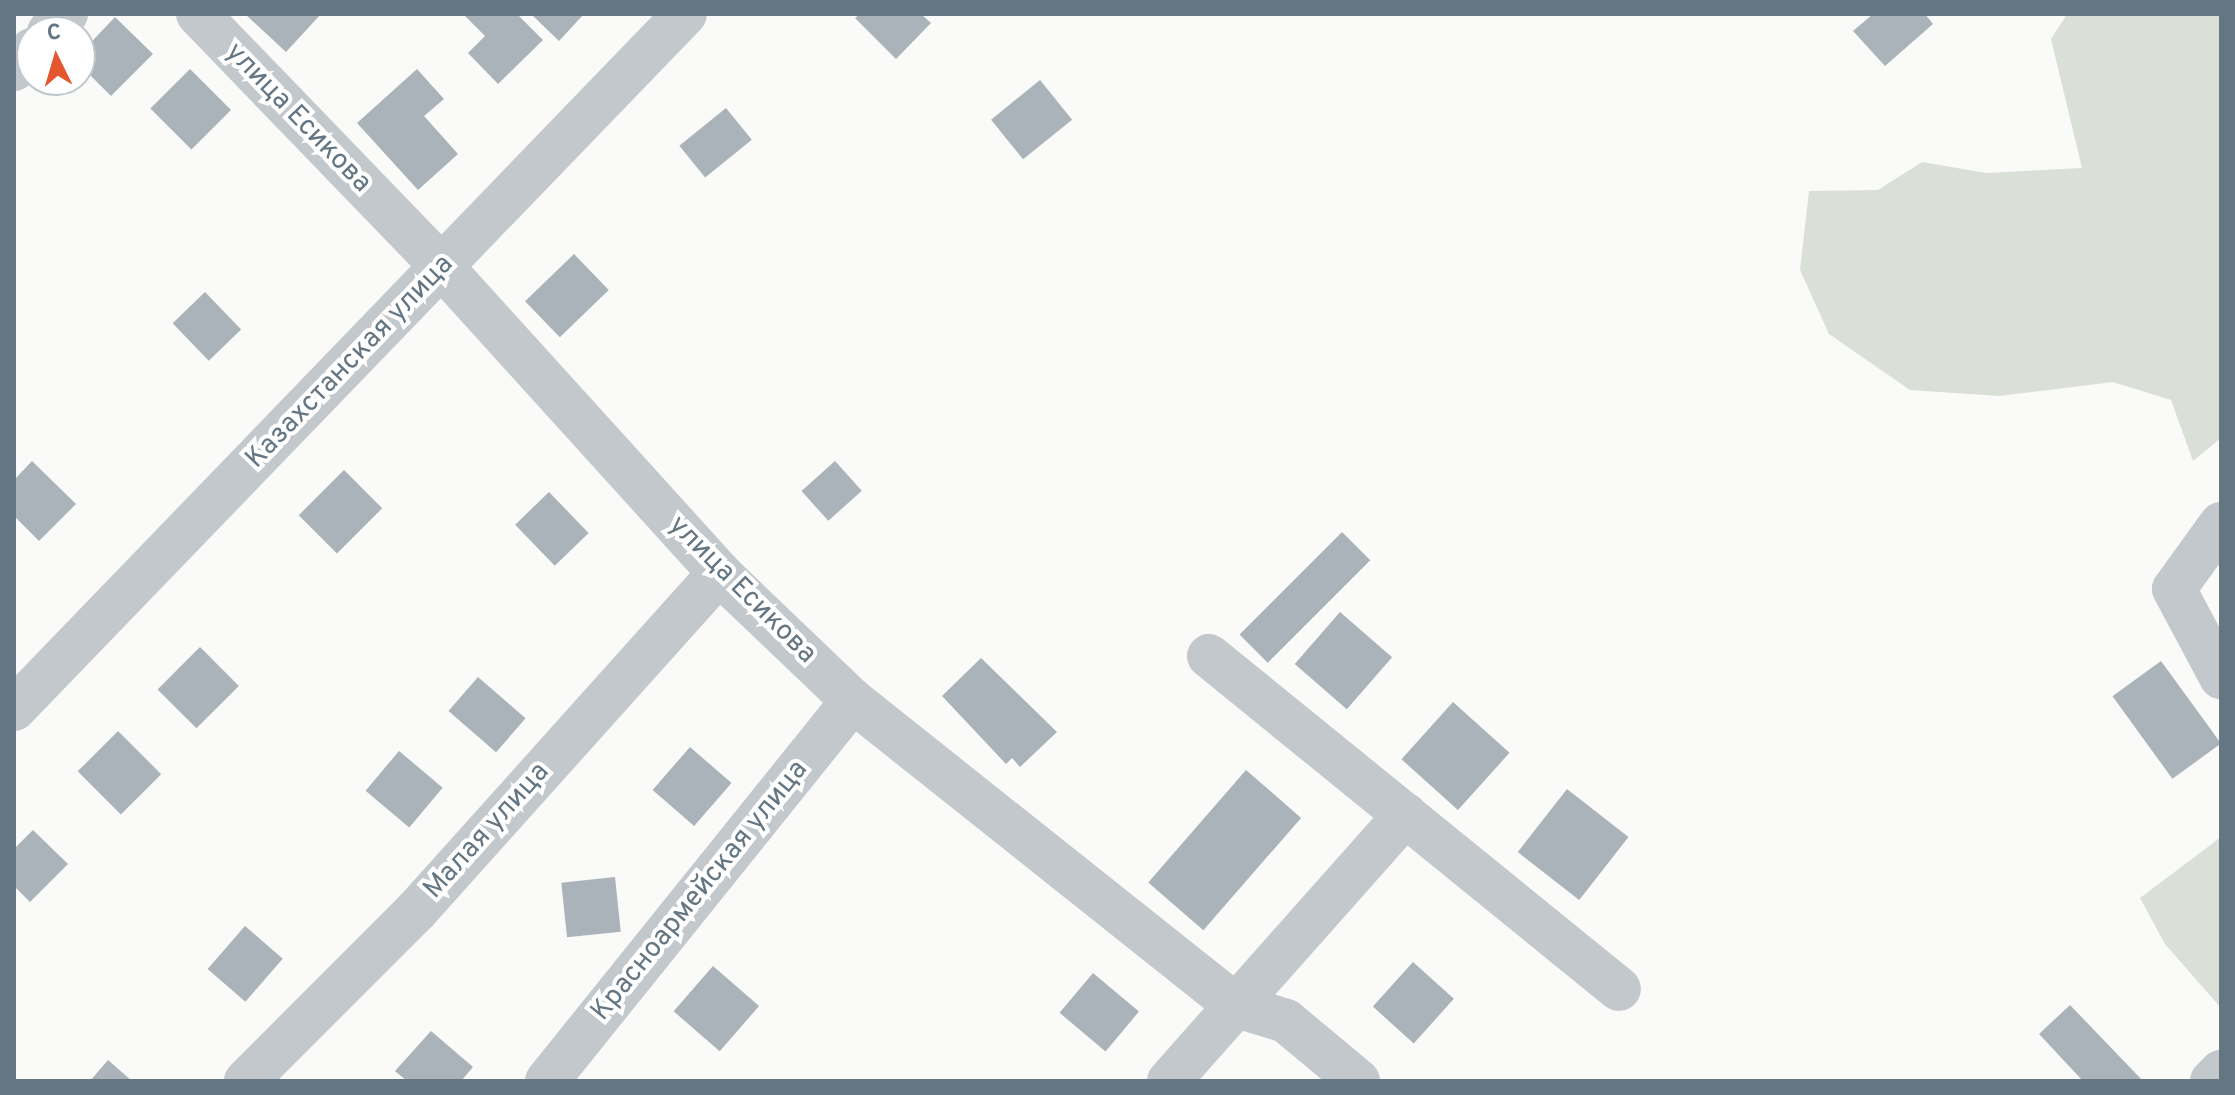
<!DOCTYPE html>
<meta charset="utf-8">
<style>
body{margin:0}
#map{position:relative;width:2235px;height:1095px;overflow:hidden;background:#fafaf8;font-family:Overpass,sans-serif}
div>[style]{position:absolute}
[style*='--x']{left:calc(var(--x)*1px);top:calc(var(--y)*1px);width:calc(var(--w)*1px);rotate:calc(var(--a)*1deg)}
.green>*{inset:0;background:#dadfd7}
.building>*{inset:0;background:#aab3b9;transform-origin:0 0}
.minor>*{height:44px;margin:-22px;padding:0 22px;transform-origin:22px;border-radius:22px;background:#c3c8cc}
span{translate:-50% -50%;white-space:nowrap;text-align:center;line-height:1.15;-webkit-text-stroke:8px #fff;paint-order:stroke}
.street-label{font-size:28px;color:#657683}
.frame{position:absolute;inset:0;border:16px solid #657683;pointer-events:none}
.north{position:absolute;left:16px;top:16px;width:80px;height:80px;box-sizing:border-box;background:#fff;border:2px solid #c1c8cd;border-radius:50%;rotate:355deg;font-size:22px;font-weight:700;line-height:32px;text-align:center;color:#657683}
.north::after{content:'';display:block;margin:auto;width:28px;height:36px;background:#e4572e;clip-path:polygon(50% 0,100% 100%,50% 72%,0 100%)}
</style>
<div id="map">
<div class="green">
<i style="clip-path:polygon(2067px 14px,2221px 14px,2221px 438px,2193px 461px,2171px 400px,2113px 382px,1999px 396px,1910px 390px,1829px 334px,1800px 270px,1809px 191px,1878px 190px,1922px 162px,1986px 173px,2082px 168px,2051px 39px)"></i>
<i style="clip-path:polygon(2221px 837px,2221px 1008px,2165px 944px,2140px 898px)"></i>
</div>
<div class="building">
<i style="clip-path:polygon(245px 14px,321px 14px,286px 52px)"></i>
<i style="clip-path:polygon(463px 14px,517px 14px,543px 40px,498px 84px,468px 53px,485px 36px)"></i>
<i style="clip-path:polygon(531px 14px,584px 14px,559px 41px)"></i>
<i style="clip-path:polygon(860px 14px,921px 14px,931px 23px,896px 59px,855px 18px)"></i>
<i style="clip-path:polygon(1873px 14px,1925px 14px,1933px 24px,1885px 66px,1853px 31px)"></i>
<i style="clip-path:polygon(115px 17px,153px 54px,111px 96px,80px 65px,80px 54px)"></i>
<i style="left:190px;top:69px;width:58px;height:56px;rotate:45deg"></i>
<i style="clip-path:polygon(417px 69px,444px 99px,424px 116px,458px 154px,418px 190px,357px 123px)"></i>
<i style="left:1040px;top:80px;width:51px;height:63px;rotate:51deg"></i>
<i style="left:726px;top:108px;width:41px;height:60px;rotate:51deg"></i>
<i style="left:574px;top:254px;width:50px;height:68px;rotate:46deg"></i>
<i style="left:205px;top:292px;width:52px;height:45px;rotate:46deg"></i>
<i style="clip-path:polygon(32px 461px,76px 504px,39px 541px,14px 516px,14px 480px)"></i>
<i style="left:835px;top:461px;width:40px;height:45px;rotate:48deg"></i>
<i style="left:344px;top:470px;width:54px;height:64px;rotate:45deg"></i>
<i style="left:549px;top:492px;width:57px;height:47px;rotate:46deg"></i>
<i style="left:1342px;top:532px;width:40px;height:145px;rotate:45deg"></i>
<i style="left:1340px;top:612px;width:69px;height:69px;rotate:41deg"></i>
<i style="left:200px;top:647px;width:55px;height:60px;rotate:45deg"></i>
<i style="clip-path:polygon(981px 658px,1057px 732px,1020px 767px,1012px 758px,1006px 764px,942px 696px)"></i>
<i style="left:2161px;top:661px;width:102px;height:60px;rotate:54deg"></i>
<i style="left:478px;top:677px;width:63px;height:45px;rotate:41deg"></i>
<i style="left:1453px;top:702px;width:76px;height:77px;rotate:42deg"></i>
<i style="left:118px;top:731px;width:61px;height:57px;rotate:45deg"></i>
<i style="left:690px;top:747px;width:55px;height:57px;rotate:41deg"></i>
<i style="left:399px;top:751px;width:57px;height:52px;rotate:40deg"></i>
<i style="left:1246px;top:770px;width:73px;height:149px;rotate:41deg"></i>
<i style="left:1567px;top:789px;width:78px;height:80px;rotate:38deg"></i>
<i style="clip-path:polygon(33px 830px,68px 864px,30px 902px,14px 886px,14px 849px)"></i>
<i style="left:615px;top:877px;width:55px;height:54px;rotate:84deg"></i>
<i style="left:245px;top:926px;width:50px;height:57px;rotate:41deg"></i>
<i style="left:1413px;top:962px;width:55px;height:60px;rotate:42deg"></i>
<i style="left:713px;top:966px;width:61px;height:60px;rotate:41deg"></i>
<i style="left:1093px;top:973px;width:60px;height:52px;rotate:40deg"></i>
<i style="clip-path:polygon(2070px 1005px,2143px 1081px,2083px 1081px,2039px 1034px)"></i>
<i style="clip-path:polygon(431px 1031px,473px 1067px,461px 1081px,407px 1081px,395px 1071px)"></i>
<i style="clip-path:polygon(108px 1060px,132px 1081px,90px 1081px)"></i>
</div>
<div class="minor">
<i style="--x:198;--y:14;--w:351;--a:46"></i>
<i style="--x:442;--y:267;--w:413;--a:47.8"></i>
<i style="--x:719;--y:573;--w:185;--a:43.7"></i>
<i style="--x:853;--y:701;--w:490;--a:38.5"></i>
<i style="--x:1237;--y:1006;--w:51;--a:17"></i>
<i style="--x:1286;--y:1021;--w:94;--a:39.8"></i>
<i style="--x:49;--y:32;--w:25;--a:-47"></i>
<i style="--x:14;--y:69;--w:26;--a:-47"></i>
<i style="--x:2221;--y:524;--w:80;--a:125.9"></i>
<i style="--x:2174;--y:589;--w:100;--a:61.9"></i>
<i style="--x:1209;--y:656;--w:528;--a:39.08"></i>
<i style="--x:14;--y:709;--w:966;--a:-46.01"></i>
<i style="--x:246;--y:1081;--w:242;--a:-45"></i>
<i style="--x:417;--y:910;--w:453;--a:-48.1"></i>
<i style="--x:547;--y:1081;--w:488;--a:-51.2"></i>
<i style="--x:1169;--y:1081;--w:356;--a:-48.4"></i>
<i style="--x:2212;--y:1081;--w:13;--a:-45"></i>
</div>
<div class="street-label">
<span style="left:298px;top:118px;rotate:46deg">улица Есикова</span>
<span style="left:350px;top:362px;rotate:-46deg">Казахстанская улица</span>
<span style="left:742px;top:590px;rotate:45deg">улица Есикова</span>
<span style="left:487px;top:831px;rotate:-48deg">Малая улица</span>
<span style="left:700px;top:891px;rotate:-51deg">Красноармейская улица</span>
</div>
<div class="frame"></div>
<div class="north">С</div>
</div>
